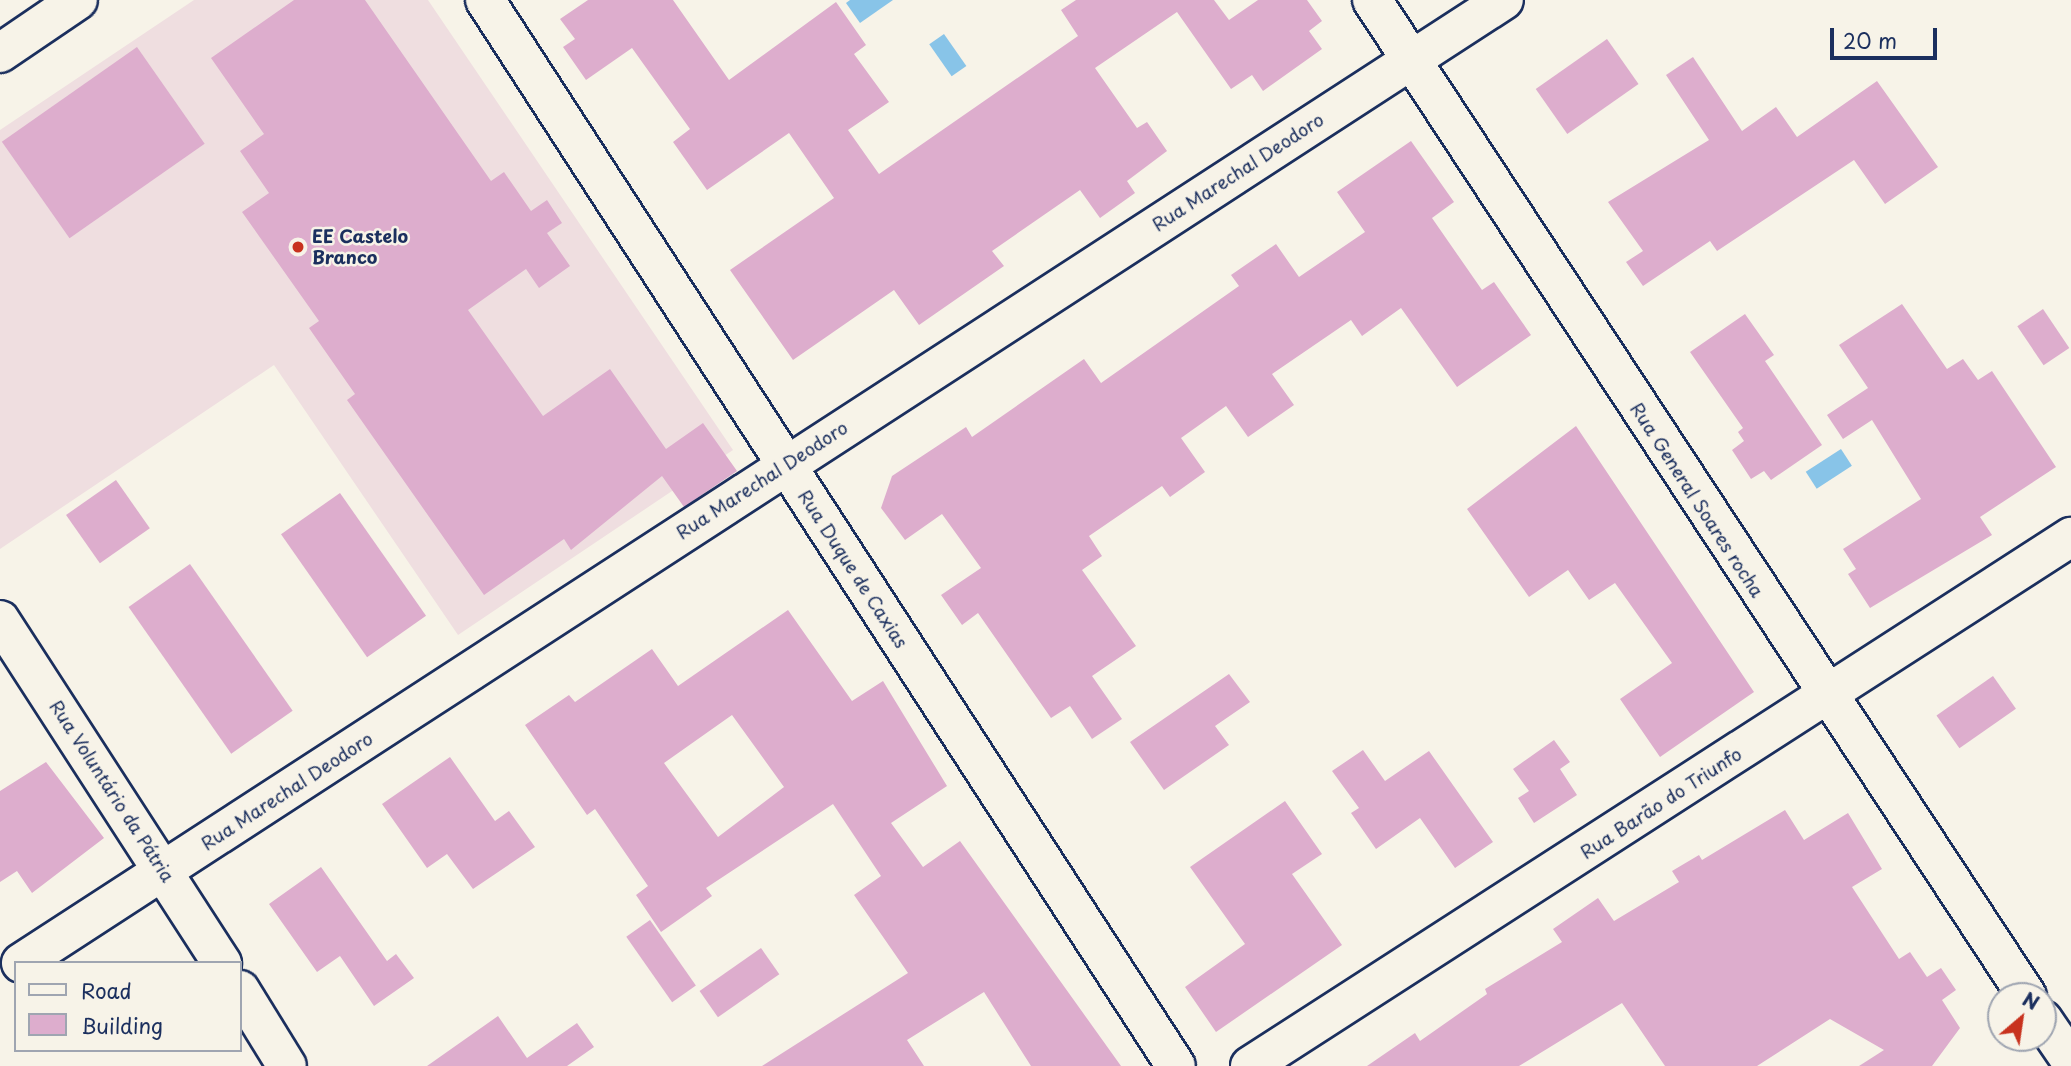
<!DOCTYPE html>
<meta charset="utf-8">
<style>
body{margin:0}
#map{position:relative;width:2071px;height:1066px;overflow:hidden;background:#f7f3e8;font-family:"Playpen Sans",sans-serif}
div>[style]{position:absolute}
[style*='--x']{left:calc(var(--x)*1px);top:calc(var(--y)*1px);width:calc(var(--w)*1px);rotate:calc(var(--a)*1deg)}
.built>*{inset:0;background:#efdee0}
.water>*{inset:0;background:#88c4e8;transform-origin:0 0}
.building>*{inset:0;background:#ddadcd;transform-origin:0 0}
.roads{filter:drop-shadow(2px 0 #1b2f5e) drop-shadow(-2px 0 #1b2f5e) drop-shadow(0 2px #1b2f5e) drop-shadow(0 -2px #1b2f5e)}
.minor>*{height:38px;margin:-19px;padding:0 19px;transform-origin:19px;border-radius:19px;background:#f7f3e8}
.dots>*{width:19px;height:19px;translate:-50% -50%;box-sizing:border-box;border:4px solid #f7f3e8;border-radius:50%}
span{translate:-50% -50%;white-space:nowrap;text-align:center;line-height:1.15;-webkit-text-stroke:5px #f7f3e8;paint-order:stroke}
.street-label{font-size:18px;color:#1b2f5e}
.poi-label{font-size:18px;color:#1b2f5e;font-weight:700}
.left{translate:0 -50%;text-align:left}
.legend{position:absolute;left:14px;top:961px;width:228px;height:91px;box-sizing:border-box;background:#f7f3e8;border:2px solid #9fa5b1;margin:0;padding:9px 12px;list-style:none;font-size:21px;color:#1b2f5e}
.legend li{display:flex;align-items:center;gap:14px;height:35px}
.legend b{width:35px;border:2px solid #9fa5b1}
.north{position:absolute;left:1987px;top:982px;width:70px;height:70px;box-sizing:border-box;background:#f7f3e8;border:2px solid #9fa5b1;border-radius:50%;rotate:29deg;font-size:19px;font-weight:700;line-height:28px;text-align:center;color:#1b2f5e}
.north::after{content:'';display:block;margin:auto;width:24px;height:32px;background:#c8321e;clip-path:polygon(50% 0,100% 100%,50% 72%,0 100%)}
.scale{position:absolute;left:1830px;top:28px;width:107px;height:32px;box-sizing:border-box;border:4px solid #1b2f5e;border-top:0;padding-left:9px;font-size:21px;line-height:24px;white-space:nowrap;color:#1b2f5e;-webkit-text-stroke:5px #f7f3e8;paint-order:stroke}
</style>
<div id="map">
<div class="built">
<i style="clip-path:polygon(194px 0,428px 0,733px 450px,458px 635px,274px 365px,0 549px,0 130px)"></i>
</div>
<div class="water">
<i style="clip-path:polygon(850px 0,893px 0,860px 23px,846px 3px)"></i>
<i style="left:944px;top:34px;width:39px;height:18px;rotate:55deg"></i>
<i style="left:1841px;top:449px;width:20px;height:42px;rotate:57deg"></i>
</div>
<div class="building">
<i style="clip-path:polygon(294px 0,365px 0,491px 181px,504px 172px,531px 211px,547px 200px,562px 223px,547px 233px,570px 266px,539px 288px,526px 269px,468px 310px,543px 416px,610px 369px,666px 449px,703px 423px,737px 471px,684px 507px,662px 476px,571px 550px,564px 539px,484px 595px,347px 400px,355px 394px,309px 328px,319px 321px,242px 212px,269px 193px,240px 151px,264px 134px,211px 58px)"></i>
<i style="clip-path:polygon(588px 0,673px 0,729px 80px,836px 2px,866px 45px,854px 54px,889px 102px,848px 130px,879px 174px,1078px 36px,1061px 10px,1076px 0,1214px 0,1229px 20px,1258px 0,1307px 0,1322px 21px,1309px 31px,1322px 49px,1263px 91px,1252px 75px,1231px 89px,1177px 12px,1095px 68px,1137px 128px,1147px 122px,1167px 151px,1127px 181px,1135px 193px,1100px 218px,1080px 190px,992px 251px,1004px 266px,919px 325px,894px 290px,793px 360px,730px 270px,834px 198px,789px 133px,707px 190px,673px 142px,690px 129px,632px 48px,586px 80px,563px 47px,575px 39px,560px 19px)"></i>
<i style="left:1607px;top:39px;width:55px;height:87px;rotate:55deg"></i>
<i style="left:137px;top:47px;width:118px;height:165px;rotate:55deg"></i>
<i style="clip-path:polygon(1693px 57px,1742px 131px,1776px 107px,1797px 137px,1877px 81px,1938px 167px,1885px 204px,1854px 160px,1717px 251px,1710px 241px,1643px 286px,1626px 262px,1643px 251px,1608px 202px,1709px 140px,1666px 75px)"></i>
<i style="clip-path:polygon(1411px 141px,1454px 202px,1432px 218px,1482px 290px,1494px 282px,1531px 335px,1457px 387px,1401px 308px,1362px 336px,1351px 320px,1272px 374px,1294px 405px,1248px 437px,1226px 406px,1181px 438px,1205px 472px,1170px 497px,1162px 486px,1089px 536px,1102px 556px,1082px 570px,1136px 646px,1092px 676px,1122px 719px,1092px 739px,1070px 706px,1051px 718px,978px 613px,962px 625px,941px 595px,981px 568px,942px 514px,905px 540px,881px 508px,892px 476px,966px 427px,972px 437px,1084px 359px,1101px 383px,1239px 286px,1231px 275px,1276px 244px,1299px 277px,1365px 232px,1337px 192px)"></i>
<i style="clip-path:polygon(1902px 304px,1947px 369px,1963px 359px,1978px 380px,1992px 371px,2056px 467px,1980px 517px,1992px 535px,1870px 608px,1848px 574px,1856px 569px,1843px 549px,1921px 499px,1872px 420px,1843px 439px,1827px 415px,1868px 388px,1839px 345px)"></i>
<i style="left:2043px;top:309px;width:47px;height:31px;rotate:56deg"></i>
<i style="clip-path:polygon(1745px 314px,1774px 355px,1765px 361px,1822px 445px,1771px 480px,1764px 471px,1751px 479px,1732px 450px,1744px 441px,1738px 432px,1743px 428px,1690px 352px)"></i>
<i style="clip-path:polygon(1576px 426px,1754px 692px,1660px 757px,1620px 699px,1672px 663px,1615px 583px,1589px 600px,1568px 570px,1529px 597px,1467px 509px)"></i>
<i style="left:116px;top:480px;width:59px;height:61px;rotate:55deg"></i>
<i style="left:340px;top:493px;width:150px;height:72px;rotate:55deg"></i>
<i style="left:190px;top:564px;width:179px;height:75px;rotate:55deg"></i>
<i style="clip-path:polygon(evenodd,788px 610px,852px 701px,883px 681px,947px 786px,891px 823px,923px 867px,960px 841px,1121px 1066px,1031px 1066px,984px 992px,907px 1040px,924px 1066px,762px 1066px,908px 973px,854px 895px,881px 876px,833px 804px,706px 888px,712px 896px,661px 932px,636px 895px,648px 886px,595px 809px,587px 815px,525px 725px,569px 695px,575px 702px,652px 649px,678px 686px,788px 610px,732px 715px,784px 787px,718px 837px,664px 763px,732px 715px)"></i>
<i style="clip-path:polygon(1229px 674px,1250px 702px,1215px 726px,1229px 745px,1164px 790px,1130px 742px)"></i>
<i style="left:1993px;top:676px;width:40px;height:69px;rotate:55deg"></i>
<i style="clip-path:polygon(1554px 740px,1570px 762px,1560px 769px,1577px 795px,1534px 823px,1518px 798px,1529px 791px,1513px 769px)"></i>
<i style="clip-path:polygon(1363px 750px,1385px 781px,1429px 751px,1493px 842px,1455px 868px,1420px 818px,1376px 849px,1351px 813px,1359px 808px,1332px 771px)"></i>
<i style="clip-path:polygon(450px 757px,495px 821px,509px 811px,535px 847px,473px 889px,447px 854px,427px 868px,382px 804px)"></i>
<i style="clip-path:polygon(46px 762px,104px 838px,32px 893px,17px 871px,0 882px,0 791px)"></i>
<i style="clip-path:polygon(1285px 801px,1322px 854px,1292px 874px,1342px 945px,1216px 1032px,1185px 987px,1245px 944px,1190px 867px)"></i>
<i style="clip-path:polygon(1785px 810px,1804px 840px,1848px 813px,1882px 869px,1852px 887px,1899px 959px,1910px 952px,1927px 977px,1941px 968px,1956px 990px,1942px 1000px,1960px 1028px,1932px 1066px,1859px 1066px,1884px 1050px,1830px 1019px,1757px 1066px,1665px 1066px,1622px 1003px,1519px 1066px,1367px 1066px,1415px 1033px,1420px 1041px,1487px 994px,1485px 989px,1562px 942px,1553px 929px,1598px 898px,1614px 921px,1679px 882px,1672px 871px,1699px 855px,1702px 860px)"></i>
<i style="clip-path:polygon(321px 867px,387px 961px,396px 954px,414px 978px,374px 1006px,340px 956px,317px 972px,269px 904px)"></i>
<i style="left:650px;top:920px;width:80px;height:29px;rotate:55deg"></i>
<i style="left:761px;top:948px;width:32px;height:75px;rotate:55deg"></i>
<i style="clip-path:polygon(498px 1016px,527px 1058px,577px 1023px,594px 1047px,567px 1066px,427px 1066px)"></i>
</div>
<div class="roads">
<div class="minor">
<i style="--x:485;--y:0;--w:1270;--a:57.05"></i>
<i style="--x:1372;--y:0;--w:1192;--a:56.67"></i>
<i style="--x:0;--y:53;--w:94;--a:-34.2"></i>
<i style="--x:0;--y:620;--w:409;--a:57.1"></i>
<i style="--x:21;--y:963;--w:1768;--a:-33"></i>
<i style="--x:240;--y:990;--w:89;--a:58.3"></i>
<i style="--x:2043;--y:1020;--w:50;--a:55.7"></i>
<i style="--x:1250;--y:1066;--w:977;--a:-32.8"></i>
</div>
</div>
<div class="dots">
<i style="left:298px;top:247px;background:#c8321e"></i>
</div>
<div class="street-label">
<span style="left:1238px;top:172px;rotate:-33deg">Rua Marechal Deodoro</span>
<span style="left:762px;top:480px;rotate:-33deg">Rua Marechal Deodoro</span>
<span style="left:1697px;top:500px;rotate:57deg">Rua General Soares rocha</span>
<span style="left:853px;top:569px;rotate:57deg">Rua Duque de Caxias</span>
<span style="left:112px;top:791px;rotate:57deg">Rua Voluntário da Pátria</span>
<span style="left:287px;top:791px;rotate:-33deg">Rua Marechal Deodoro</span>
<span style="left:1661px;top:803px;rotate:-33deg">Rua Barão do Triunfo</span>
</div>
<div class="poi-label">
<span class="left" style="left:312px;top:247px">EE Castelo<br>Branco</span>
</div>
<ul class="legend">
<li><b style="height:9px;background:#f7f3e8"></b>Road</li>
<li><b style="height:19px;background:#ddadcd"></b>Building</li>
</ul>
<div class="north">N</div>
<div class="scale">20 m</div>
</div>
